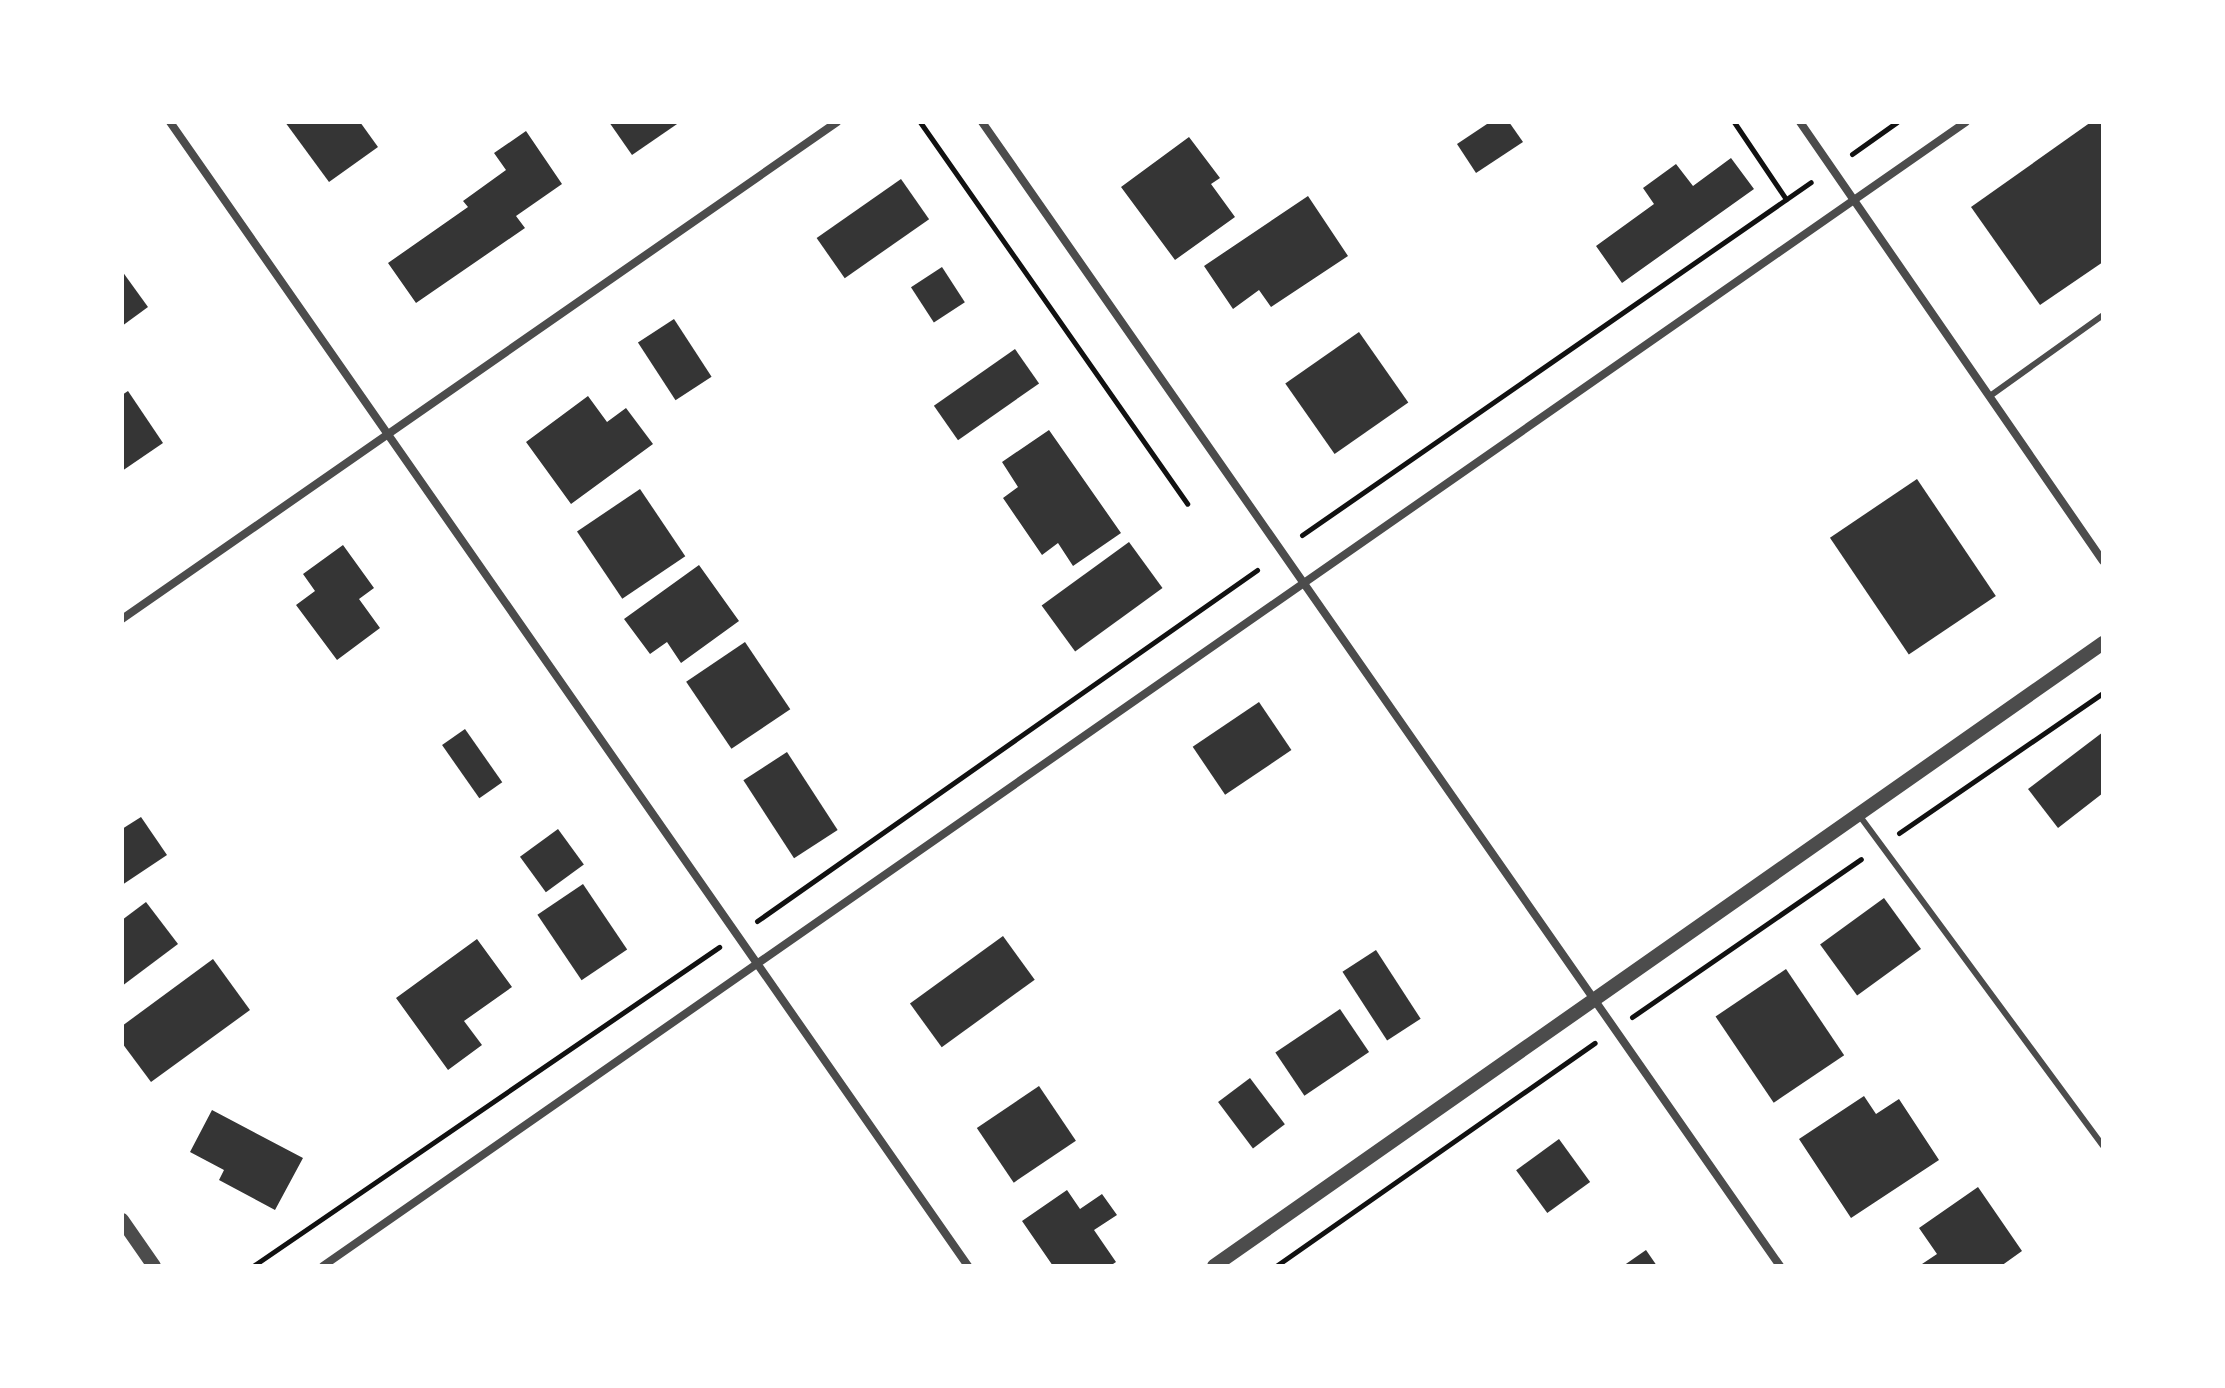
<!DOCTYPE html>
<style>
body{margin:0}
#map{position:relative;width:2225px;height:1388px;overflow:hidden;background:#fff;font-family:"Open Sans",sans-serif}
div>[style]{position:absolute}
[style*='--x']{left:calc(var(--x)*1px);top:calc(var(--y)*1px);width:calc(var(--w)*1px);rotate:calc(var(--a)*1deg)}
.building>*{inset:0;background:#353535;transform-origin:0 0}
.path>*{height:5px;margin:-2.5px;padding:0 2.5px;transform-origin:2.5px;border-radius:2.5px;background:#111}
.service>*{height:6px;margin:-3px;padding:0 3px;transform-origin:3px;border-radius:3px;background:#4c4c4c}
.minor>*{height:8px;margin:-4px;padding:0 4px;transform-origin:4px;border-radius:4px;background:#4c4c4c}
.tertiary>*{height:14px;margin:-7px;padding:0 7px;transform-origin:7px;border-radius:7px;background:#4c4c4c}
span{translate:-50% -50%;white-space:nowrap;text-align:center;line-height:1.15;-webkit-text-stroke:6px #fff;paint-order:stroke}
.frame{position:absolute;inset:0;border:124px solid #fff;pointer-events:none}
</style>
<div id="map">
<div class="building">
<i style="clip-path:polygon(285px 122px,360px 122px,378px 147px,329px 182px)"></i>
<i style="clip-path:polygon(609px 122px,680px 122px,632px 155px)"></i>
<i style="clip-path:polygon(1490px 122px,1509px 122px,1523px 142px,1476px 173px,1457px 144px)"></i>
<i style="clip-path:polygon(2091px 122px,2103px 122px,2103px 262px,2040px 305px,1971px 207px)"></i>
<i style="clip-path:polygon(526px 131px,562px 184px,516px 216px,525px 228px,416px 303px,388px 263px,468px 207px,463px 201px,506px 170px,494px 153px)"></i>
<i style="clip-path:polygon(1189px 137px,1220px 178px,1211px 184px,1235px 217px,1175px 260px,1121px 187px)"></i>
<i style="clip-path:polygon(1731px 158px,1754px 189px,1622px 283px,1596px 246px,1654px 204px,1643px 188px,1676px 164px,1693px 186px)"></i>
<i style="left:901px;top:179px;width:49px;height:103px;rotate:55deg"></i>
<i style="clip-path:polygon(1308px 196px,1348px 256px,1271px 307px,1259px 290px,1233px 309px,1204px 266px)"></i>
<i style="left:942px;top:267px;width:42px;height:37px;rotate:57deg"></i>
<i style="clip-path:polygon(122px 271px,148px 307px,122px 326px)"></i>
<i style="left:674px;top:319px;width:69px;height:43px;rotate:57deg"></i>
<i style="left:1359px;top:332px;width:86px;height:90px;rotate:55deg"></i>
<i style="left:1015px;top:349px;width:42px;height:99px;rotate:55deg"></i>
<i style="clip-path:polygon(128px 391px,163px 443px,122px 471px,122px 395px)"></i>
<i style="clip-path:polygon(588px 396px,607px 422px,626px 408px,653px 444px,571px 504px,526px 442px)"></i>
<i style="clip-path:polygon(1049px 430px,1121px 533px,1073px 566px,1058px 543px,1042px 555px,1003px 498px,1018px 487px,1002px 462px)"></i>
<i style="left:1917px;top:479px;width:141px;height:105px;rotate:56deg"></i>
<i style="left:640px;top:489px;width:81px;height:76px;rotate:56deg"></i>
<i style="left:1129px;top:542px;width:57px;height:108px;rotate:54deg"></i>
<i style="clip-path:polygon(343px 545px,374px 588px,359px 599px,380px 628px,337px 660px,296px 605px,315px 591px,303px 574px)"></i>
<i style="clip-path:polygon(699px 565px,739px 621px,681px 663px,667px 642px,650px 654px,624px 619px)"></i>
<i style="left:745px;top:642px;width:81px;height:71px;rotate:56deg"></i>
<i style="left:1259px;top:702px;width:58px;height:80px;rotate:56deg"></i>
<i style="left:465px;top:729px;width:65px;height:28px;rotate:55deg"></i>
<i style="clip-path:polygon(2103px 732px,2103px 793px,2058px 828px,2028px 789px)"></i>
<i style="left:787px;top:752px;width:93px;height:52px;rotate:57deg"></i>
<i style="clip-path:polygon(141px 817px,167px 855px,122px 885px,122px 829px)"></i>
<i style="left:558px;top:829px;width:44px;height:47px;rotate:54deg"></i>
<i style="left:583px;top:884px;width:79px;height:55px;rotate:56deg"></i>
<i style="left:1884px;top:898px;width:63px;height:79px;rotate:54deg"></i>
<i style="clip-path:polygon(146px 902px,178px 944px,122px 986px,122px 920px)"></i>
<i style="left:1003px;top:936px;width:54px;height:115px;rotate:54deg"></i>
<i style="clip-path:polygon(477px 939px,512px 987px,464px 1021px,482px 1045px,448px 1070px,396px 998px)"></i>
<i style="left:1376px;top:950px;width:82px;height:40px;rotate:57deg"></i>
<i style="clip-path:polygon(213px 959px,250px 1010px,151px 1082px,122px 1043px,122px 1026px)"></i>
<i style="left:1786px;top:969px;width:104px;height:85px;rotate:56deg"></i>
<i style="left:1340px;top:1009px;width:52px;height:78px;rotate:56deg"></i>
<i style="left:1250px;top:1078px;width:58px;height:40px;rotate:53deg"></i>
<i style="left:1039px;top:1086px;width:66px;height:75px;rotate:56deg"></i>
<i style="clip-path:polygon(1864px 1096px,1876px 1114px,1899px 1099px,1939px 1160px,1851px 1218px,1799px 1139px)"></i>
<i style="clip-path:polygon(212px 1110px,303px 1158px,275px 1210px,219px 1180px,224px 1170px,190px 1152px)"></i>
<i style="left:1559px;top:1139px;width:53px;height:53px;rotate:54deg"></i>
<i style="clip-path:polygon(1978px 1187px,2022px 1251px,2001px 1266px,1919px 1266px,1937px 1254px,1919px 1228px)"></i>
<i style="clip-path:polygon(1067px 1190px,1080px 1209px,1102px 1194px,1117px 1215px,1094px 1230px,1116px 1262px,1110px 1266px,1053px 1266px,1022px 1221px)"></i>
<i style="clip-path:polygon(1646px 1250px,1657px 1266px,1623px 1266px)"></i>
</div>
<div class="path">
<i style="--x:920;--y:122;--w:466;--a:55"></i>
<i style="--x:1734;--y:122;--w:93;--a:56"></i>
<i style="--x:1852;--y:154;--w:55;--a:-35.4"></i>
<i style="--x:1302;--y:535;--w:619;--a:-34.74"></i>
<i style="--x:1899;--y:833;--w:247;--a:-34.5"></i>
<i style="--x:757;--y:921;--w:611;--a:-35.07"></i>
<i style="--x:1632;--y:1017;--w:278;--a:-34.6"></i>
<i style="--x:253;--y:1266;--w:565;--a:-34.39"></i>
<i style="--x:1276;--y:1266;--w:389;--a:-35"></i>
</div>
<div class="service">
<i style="--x:1990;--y:396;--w:139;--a:-35.6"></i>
<i style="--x:1859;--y:815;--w:411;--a:53.6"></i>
</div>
<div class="minor">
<i style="--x:170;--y:122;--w:1395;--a:55.1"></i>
<i style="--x:982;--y:122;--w:1395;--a:55.1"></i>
<i style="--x:1800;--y:122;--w:533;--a:55.39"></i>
<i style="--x:122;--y:619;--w:871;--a:-34.8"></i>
<i style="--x:323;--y:1266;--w:2002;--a:-34.85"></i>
</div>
<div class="tertiary">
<i style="--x:122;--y:1220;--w:56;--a:55.2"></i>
<i style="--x:1214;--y:1266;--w:1086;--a:-35.02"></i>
</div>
<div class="frame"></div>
</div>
